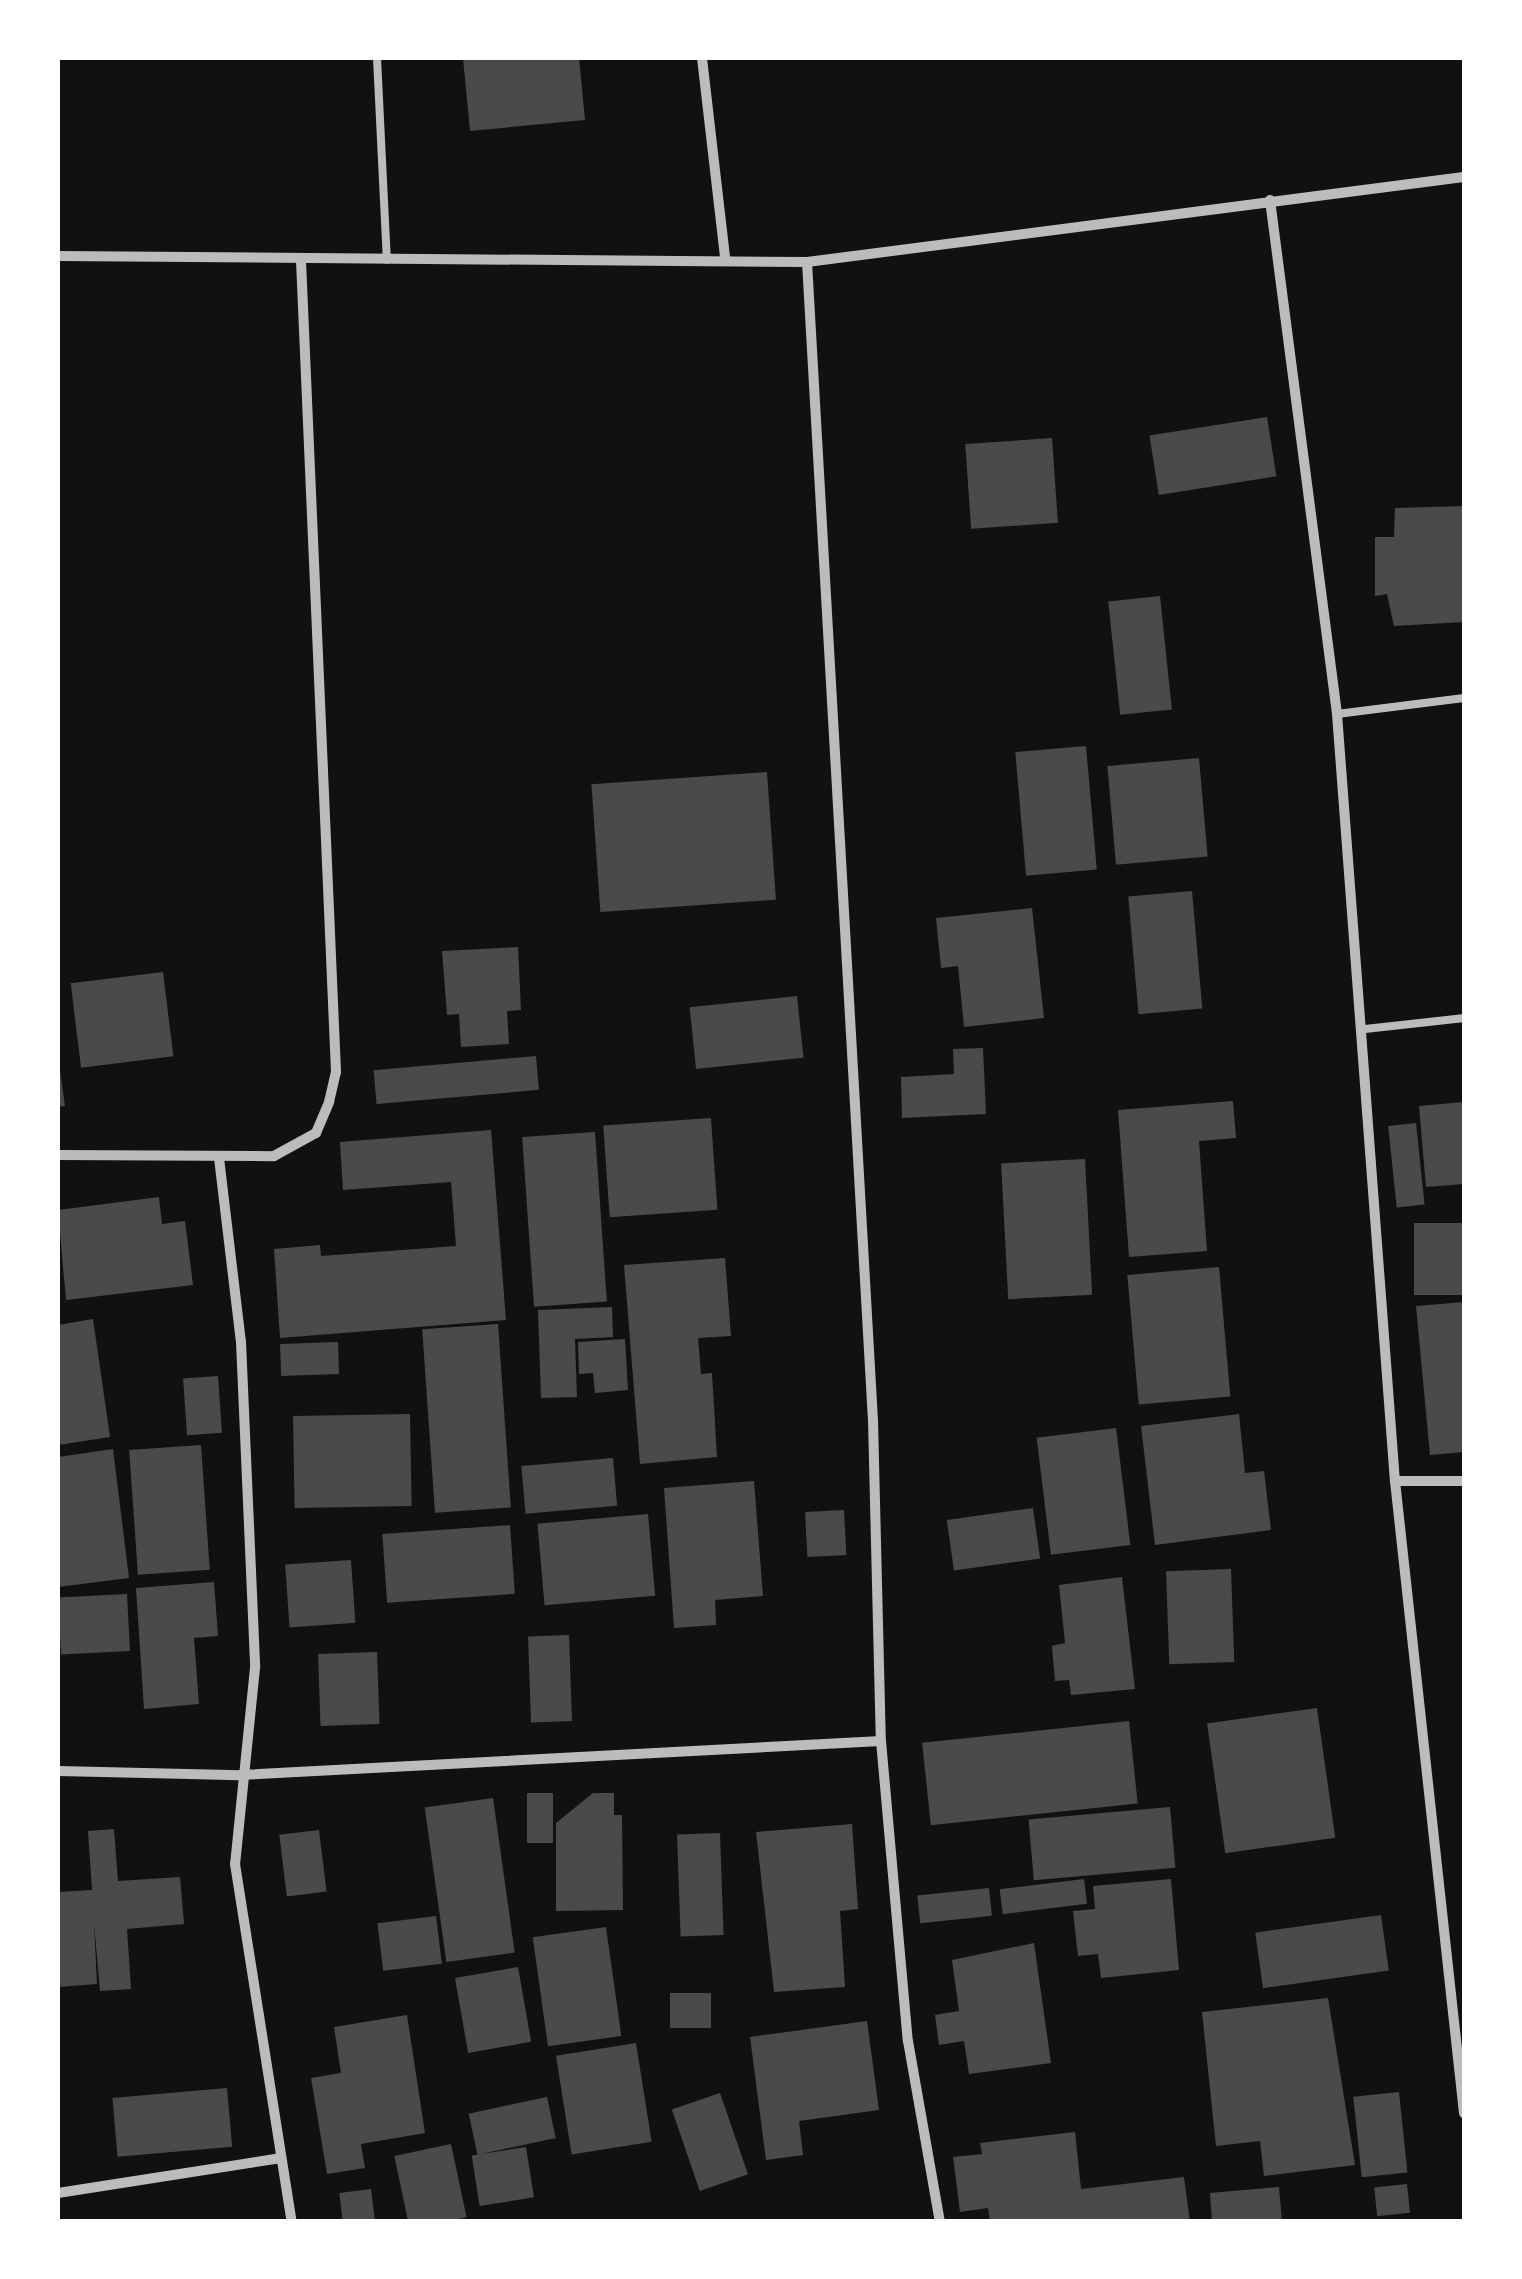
<!DOCTYPE html>
<style>
body{margin:0}
#map{position:relative;width:1522px;height:2279px;overflow:hidden;background:#111;font-family:"Work Sans",sans-serif}
div>[style]{position:absolute}
[style*='--x']{left:calc(var(--x)*1px);top:calc(var(--y)*1px);width:calc(var(--w)*1px);rotate:calc(var(--a)*1deg)}
.building>*{inset:0;background:#4a4a4a;transform-origin:0 0}
.service>*{height:8px;margin:-4px;padding:0 4px;transform-origin:4px;border-radius:4px;background:#bcbcbc}
.minor>*{height:10px;margin:-5px;padding:0 5px;transform-origin:5px;border-radius:5px;background:#bcbcbc}
span{translate:-50% -50%;white-space:nowrap;text-align:center;line-height:1.15;-webkit-text-stroke:9px #fff;paint-order:stroke}
.frame{position:absolute;inset:0;border:60px solid #fff;pointer-events:none}
</style>
<div id="map">
<div class="building">
<i style="clip-path:polygon(463px 58px,579px 58px,585px 120px,470px 131px)"></i>
<i style="left:1267px;top:417px;width:60px;height:119px;rotate:81deg"></i>
<i style="left:1052px;top:438px;width:85px;height:87px;rotate:86deg"></i>
<i style="clip-path:polygon(1464px 506px,1464px 622px,1394px 626px,1387px 594px,1375px 596px,1375px 537px,1394px 537px,1395px 508px)"></i>
<i style="left:1160px;top:596px;width:114px;height:52px;rotate:84deg"></i>
<i style="left:1086px;top:746px;width:124px;height:71px;rotate:85deg"></i>
<i style="left:1199px;top:758px;width:99px;height:92px;rotate:85deg"></i>
<i style="left:767px;top:772px;width:128px;height:176px;rotate:86deg"></i>
<i style="left:1192px;top:891px;width:118px;height:64px;rotate:85deg"></i>
<i style="clip-path:polygon(1032px 908px,1044px 1018px,964px 1027px,958px 966px,941px 968px,936px 918px)"></i>
<i style="clip-path:polygon(518px 947px,521px 1010px,507px 1011px,509px 1044px,461px 1047px,459px 1014px,447px 1015px,442px 951px)"></i>
<i style="left:163px;top:972px;width:85px;height:93px;rotate:83deg"></i>
<i style="left:797px;top:996px;width:62px;height:108px;rotate:84deg"></i>
<i style="clip-path:polygon(983px 1048px,986px 1114px,902px 1118px,901px 1077px,954px 1074px,953px 1049px)"></i>
<i style="left:536px;top:1056px;width:34px;height:163px;rotate:85deg"></i>
<i style="clip-path:polygon(58px 1057px,65px 1106px,58px 1107px)"></i>
<i style="clip-path:polygon(1233px 1101px,1236px 1138px,1199px 1141px,1207px 1251px,1129px 1257px,1118px 1110px)"></i>
<i style="clip-path:polygon(1464px 1102px,1464px 1184px,1426px 1187px,1419px 1106px)"></i>
<i style="left:711px;top:1118px;width:92px;height:108px;rotate:86deg"></i>
<i style="left:1416px;top:1123px;width:82px;height:28px;rotate:84deg"></i>
<i style="clip-path:polygon(491px 1130px,506px 1320px,280px 1338px,274px 1249px,320px 1245px,321px 1256px,456px 1246px,451px 1182px,343px 1190px,340px 1142px)"></i>
<i style="left:595px;top:1132px;width:170px;height:73px;rotate:86deg"></i>
<i style="left:1085px;top:1159px;width:136px;height:84px;rotate:87deg"></i>
<i style="clip-path:polygon(159px 1197px,162px 1224px,185px 1221px,193px 1285px,66px 1300px,58px 1210px)"></i>
<i style="left:1464px;top:1223px;width:72px;height:50px;rotate:90deg"></i>
<i style="clip-path:polygon(725px 1258px,731px 1336px,698px 1338px,701px 1374px,712px 1373px,717px 1457px,640px 1464px,624px 1265px)"></i>
<i style="left:1219px;top:1267px;width:130px;height:92px;rotate:85deg"></i>
<i style="clip-path:polygon(1464px 1302px,1464px 1452px,1430px 1455px,1416px 1306px)"></i>
<i style="clip-path:polygon(612px 1307px,613px 1337px,575px 1339px,577px 1397px,541px 1398px,538px 1310px)"></i>
<i style="clip-path:polygon(93px 1319px,110px 1437px,58px 1445px,58px 1325px)"></i>
<i style="left:498px;top:1324px;width:184px;height:76px;rotate:86deg"></i>
<i style="clip-path:polygon(625px 1339px,628px 1390px,595px 1393px,593px 1373px,579px 1374px,578px 1342px)"></i>
<i style="left:338px;top:1342px;width:32px;height:58px;rotate:88deg"></i>
<i style="left:218px;top:1376px;width:57px;height:35px;rotate:86deg"></i>
<i style="left:410px;top:1414px;width:92px;height:117px;rotate:89deg"></i>
<i style="clip-path:polygon(1239px 1414px,1245px 1473px,1264px 1471px,1271px 1530px,1155px 1545px,1141px 1426px)"></i>
<i style="left:1116px;top:1428px;width:118px;height:80px;rotate:83deg"></i>
<i style="left:201px;top:1445px;width:125px;height:72px;rotate:86deg"></i>
<i style="clip-path:polygon(113px 1449px,129px 1578px,58px 1587px,58px 1457px)"></i>
<i style="left:613px;top:1458px;width:48px;height:92px;rotate:85deg"></i>
<i style="clip-path:polygon(754px 1481px,763px 1596px,715px 1600px,716px 1625px,674px 1628px,664px 1488px)"></i>
<i style="left:1033px;top:1508px;width:51px;height:87px;rotate:82deg"></i>
<i style="left:844px;top:1510px;width:45px;height:39px;rotate:87deg"></i>
<i style="left:648px;top:1514px;width:82px;height:111px;rotate:85deg"></i>
<i style="left:510px;top:1525px;width:69px;height:128px;rotate:86deg"></i>
<i style="left:351px;top:1560px;width:63px;height:66px;rotate:86deg"></i>
<i style="left:1231px;top:1569px;width:93px;height:65px;rotate:88deg"></i>
<i style="clip-path:polygon(1122px 1577px,1135px 1689px,1071px 1695px,1069px 1680px,1055px 1681px,1052px 1646px,1065px 1643px,1059px 1585px)"></i>
<i style="clip-path:polygon(214px 1582px,218px 1636px,194px 1638px,199px 1704px,144px 1709px,136px 1588px)"></i>
<i style="left:127px;top:1594px;width:57px;height:69px;rotate:87deg"></i>
<i style="left:569px;top:1635px;width:86px;height:41px;rotate:88deg"></i>
<i style="left:377px;top:1652px;width:72px;height:59px;rotate:88deg"></i>
<i style="left:1317px;top:1708px;width:131px;height:111px;rotate:82deg"></i>
<i style="left:1129px;top:1721px;width:83px;height:208px;rotate:84deg"></i>
<i style="left:527px;top:1793px;width:26px;height:50px"></i>
<i style="clip-path:polygon(593px 1793px,614px 1793px,614px 1815px,622px 1815px,623px 1910px,556px 1911px,556px 1823px)"></i>
<i style="left:493px;top:1798px;width:156px;height:69px;rotate:82deg"></i>
<i style="left:1170px;top:1807px;width:61px;height:142px;rotate:85deg"></i>
<i style="clip-path:polygon(852px 1824px,858px 1909px,840px 1911px,845px 1987px,774px 1992px,756px 1832px)"></i>
<i style="clip-path:polygon(114px 1829px,118px 1881px,180px 1877px,184px 1924px,127px 1929px,131px 1989px,100px 1991px,94px 1923px,97px 1984px,58px 1987px,58px 1892px,92px 1890px,88px 1831px)"></i>
<i style="left:319px;top:1830px;width:62px;height:40px;rotate:83deg"></i>
<i style="left:720px;top:1833px;width:102px;height:43px;rotate:88deg"></i>
<i style="left:1084px;top:1879px;width:25px;height:85px;rotate:83deg"></i>
<i style="clip-path:polygon(1171px 1879px,1179px 1970px,1101px 1978px,1098px 1954px,1078px 1956px,1073px 1911px,1095px 1909px,1093px 1886px)"></i>
<i style="left:989px;top:1888px;width:28px;height:72px;rotate:84deg"></i>
<i style="left:1381px;top:1915px;width:56px;height:127px;rotate:82deg"></i>
<i style="left:436px;top:1916px;width:48px;height:59px;rotate:83deg"></i>
<i style="left:606px;top:1927px;width:110px;height:74px;rotate:82deg"></i>
<i style="clip-path:polygon(1034px 1943px,1051px 2063px,969px 2074px,964px 2041px,939px 2045px,935px 2015px,959px 2011px,952px 1960px)"></i>
<i style="left:518px;top:1967px;width:76px;height:64px;rotate:80deg"></i>
<i style="left:670px;top:1993px;width:41px;height:35px"></i>
<i style="clip-path:polygon(1328px 1998px,1355px 2165px,1264px 2176px,1260px 2141px,1216px 2146px,1202px 2012px)"></i>
<i style="clip-path:polygon(407px 2015px,425px 2133px,361px 2144px,365px 2168px,327px 2174px,311px 2078px,341px 2073px,334px 2027px)"></i>
<i style="clip-path:polygon(867px 2021px,879px 2110px,799px 2121px,803px 2155px,766px 2160px,750px 2037px)"></i>
<i style="left:636px;top:2043px;width:100px;height:81px;rotate:81deg"></i>
<i style="left:227px;top:2088px;width:59px;height:115px;rotate:85deg"></i>
<i style="left:1399px;top:2092px;width:81px;height:46px;rotate:84deg"></i>
<i style="left:720px;top:2093px;width:86px;height:51px;rotate:71deg"></i>
<i style="left:547px;top:2097px;width:42px;height:80px;rotate:78deg"></i>
<i style="clip-path:polygon(1075px 2132px,1081px 2189px,1184px 2177px,1190px 2222px,990px 2222px,988px 2208px,960px 2212px,953px 2157px,982px 2154px,980px 2143px)"></i>
<i style="left:451px;top:2144px;width:75px;height:58px;rotate:78deg"></i>
<i style="left:526px;top:2147px;width:51px;height:55px;rotate:81deg"></i>
<i style="left:1407px;top:2184px;width:29px;height:33px;rotate:84deg"></i>
<i style="clip-path:polygon(1279px 2187px,1282px 2222px,1212px 2222px,1210px 2193px)"></i>
<i style="left:371px;top:2189px;width:33px;height:32px;rotate:83deg"></i>
</div>
<div class="service">
<i style="--x:377;--y:58;--w:202;--a:87.2"></i>
<i style="--x:1337;--y:714;--w:128;--a:-7.2"></i>
<i style="--x:1365;--y:1029;--w:100;--a:-6.3"></i>
</div>
<div class="minor">
<i style="--x:702;--y:58;--w:201;--a:83.4"></i>
<i style="--x:1270;--y:200;--w:518;--a:82.57"></i>
<i style="--x:1337;--y:714;--w:769;--a:85.68"></i>
<i style="--x:1395;--y:1481;--w:636;--a:83.77"></i>
<i style="--x:58;--y:256;--w:749;--a:0.46"></i>
<i style="--x:807;--y:262;--w:662;--a:-7.37"></i>
<i style="--x:807;--y:262;--w:1160;--a:86.74"></i>
<i style="--x:873;--y:1420;--w:321;--a:88.6"></i>
<i style="--x:881;--y:1741;--w:301;--a:84.9"></i>
<i style="--x:908;--y:2041;--w:184;--a:80"></i>
<i style="--x:58;--y:1155;--w:216;--a:0.3"></i>
<i style="--x:274;--y:1156;--w:48;--a:-28.7"></i>
<i style="--x:316;--y:1133;--w:34;--a:-67"></i>
<i style="--x:329;--y:1102;--w:31;--a:-77"></i>
<i style="--x:336;--y:1072;--w:812;--a:-92.47"></i>
<i style="--x:219;--y:1158;--w:185;--a:83.2"></i>
<i style="--x:241;--y:1342;--w:326;--a:87.5"></i>
<i style="--x:255;--y:1668;--w:197;--a:95.8"></i>
<i style="--x:235;--y:1864;--w:363;--a:81"></i>
<i style="--x:1395;--y:1481;--w:69;--a:0"></i>
<i style="--x:58;--y:1771;--w:182;--a:1.3"></i>
<i style="--x:240;--y:1775;--w:642;--a:-3.04"></i>
<i style="--x:58;--y:2193;--w:226;--a:-8.9"></i>
</div>
<div class="frame"></div>
</div>
